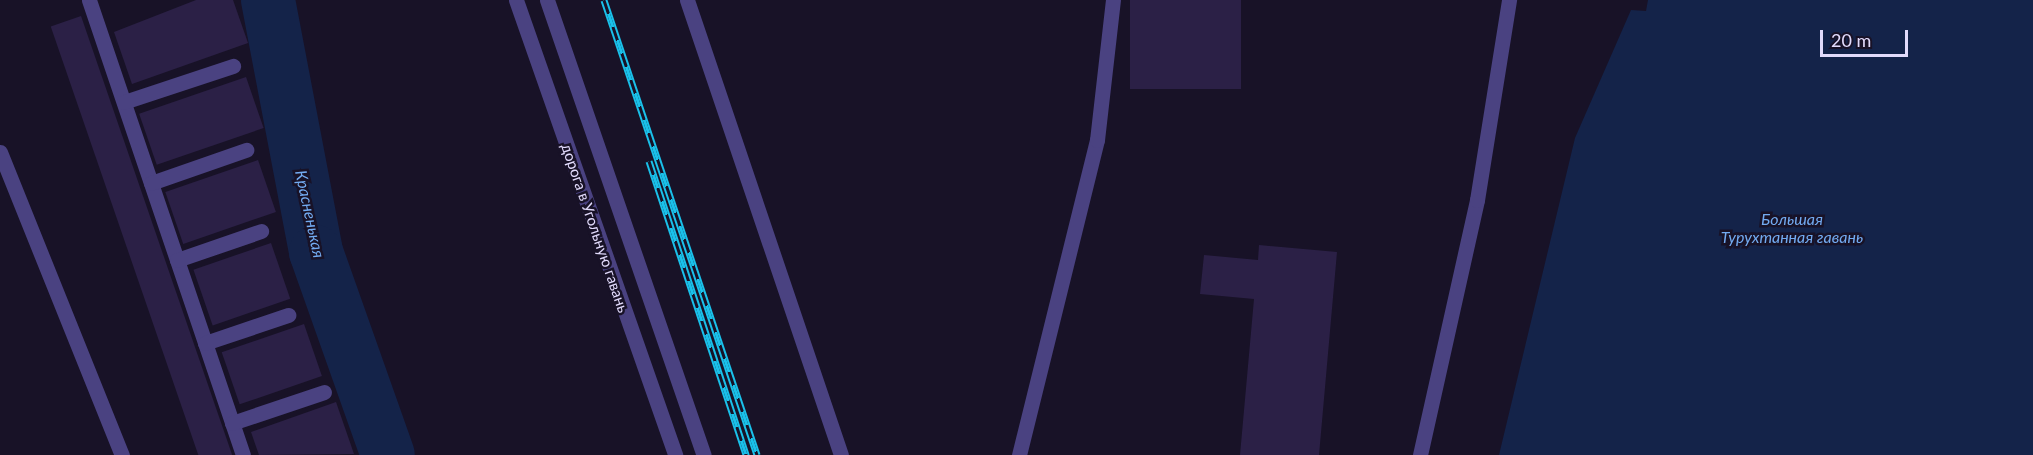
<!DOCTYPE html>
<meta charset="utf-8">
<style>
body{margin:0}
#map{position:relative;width:2033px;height:455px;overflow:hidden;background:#181227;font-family:Lato,sans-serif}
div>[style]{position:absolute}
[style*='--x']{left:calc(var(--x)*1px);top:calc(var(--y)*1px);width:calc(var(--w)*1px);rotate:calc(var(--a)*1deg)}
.water>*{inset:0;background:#142349}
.river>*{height:54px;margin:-27px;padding:0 27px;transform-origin:27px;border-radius:27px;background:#142349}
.building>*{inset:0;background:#2b2046;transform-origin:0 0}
.minor>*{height:15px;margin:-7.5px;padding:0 7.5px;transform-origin:7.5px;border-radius:7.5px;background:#4a4281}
.rail>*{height:7px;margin-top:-3.5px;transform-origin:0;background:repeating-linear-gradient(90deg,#181227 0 14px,#1ac1ea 0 28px);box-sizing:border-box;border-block:2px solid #1ac1ea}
span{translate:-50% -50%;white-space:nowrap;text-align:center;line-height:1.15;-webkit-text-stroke:5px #181227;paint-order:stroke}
.street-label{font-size:15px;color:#e2dbfc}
.water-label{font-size:16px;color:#73abf2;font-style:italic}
.scale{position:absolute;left:1820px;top:30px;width:88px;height:27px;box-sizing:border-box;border:3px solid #e2dbfc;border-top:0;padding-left:8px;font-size:18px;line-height:21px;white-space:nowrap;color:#e2dbfc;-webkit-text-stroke:4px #181227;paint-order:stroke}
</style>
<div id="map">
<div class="water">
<i style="clip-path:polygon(1648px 0,2033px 0,2033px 455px,1499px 455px,1575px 138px,1631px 10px,1646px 11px)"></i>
</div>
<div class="river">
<i style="--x:268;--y:0;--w:257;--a:79.2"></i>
<i style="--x:316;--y:252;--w:215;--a:70.5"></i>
</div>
<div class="building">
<i style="clip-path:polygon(196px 0,233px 0,248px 43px,132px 84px,114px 32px)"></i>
<i style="left:1130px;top:0;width:111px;height:89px"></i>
<i style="left:81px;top:16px;width:464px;height:32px;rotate:71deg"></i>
<i style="left:246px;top:77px;width:54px;height:113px;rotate:71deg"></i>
<i style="left:258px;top:160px;width:55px;height:98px;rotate:71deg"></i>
<i style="left:271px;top:243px;width:59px;height:82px;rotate:71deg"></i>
<i style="clip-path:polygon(1259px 245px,1337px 252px,1319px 455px,1240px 455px,1254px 299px,1200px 294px,1204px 255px,1258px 260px)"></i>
<i style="left:304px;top:324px;width:55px;height:87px;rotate:71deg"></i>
<i style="clip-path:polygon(336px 402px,354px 454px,259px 455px,251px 432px)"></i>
</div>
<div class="minor">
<i style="--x:89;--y:0;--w:480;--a:71.3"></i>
<i style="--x:516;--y:0;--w:482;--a:70.7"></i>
<i style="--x:547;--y:0;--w:481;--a:71"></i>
<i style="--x:687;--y:0;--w:480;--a:71.3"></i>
<i style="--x:124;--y:102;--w:115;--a:-18.3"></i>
<i style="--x:0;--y:152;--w:327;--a:68.1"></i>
<i style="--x:151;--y:183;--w:101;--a:-19.2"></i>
<i style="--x:177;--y:260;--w:89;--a:-19"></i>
<i style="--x:205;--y:343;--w:88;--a:-18.6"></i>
<i style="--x:232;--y:423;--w:97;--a:-18.6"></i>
<i style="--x:1019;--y:455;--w:325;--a:-76.1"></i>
<i style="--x:1097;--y:140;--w:141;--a:-83.5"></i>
<i style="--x:1420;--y:455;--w:261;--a:-77.4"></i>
<i style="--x:1477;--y:200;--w:203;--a:-80.9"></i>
</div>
<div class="rail">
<i style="--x:604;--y:0;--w:480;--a:71.4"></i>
<i style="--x:649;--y:161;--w:310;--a:71.7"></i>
</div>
<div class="street-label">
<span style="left:595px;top:228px;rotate:71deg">дорога в Угольную гавань</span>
</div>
<div class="water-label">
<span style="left:310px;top:214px;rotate:78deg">Красненькая</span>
<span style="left:1792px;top:228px">Большая<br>Турухтанная гавань</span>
</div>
<div class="scale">20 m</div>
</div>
